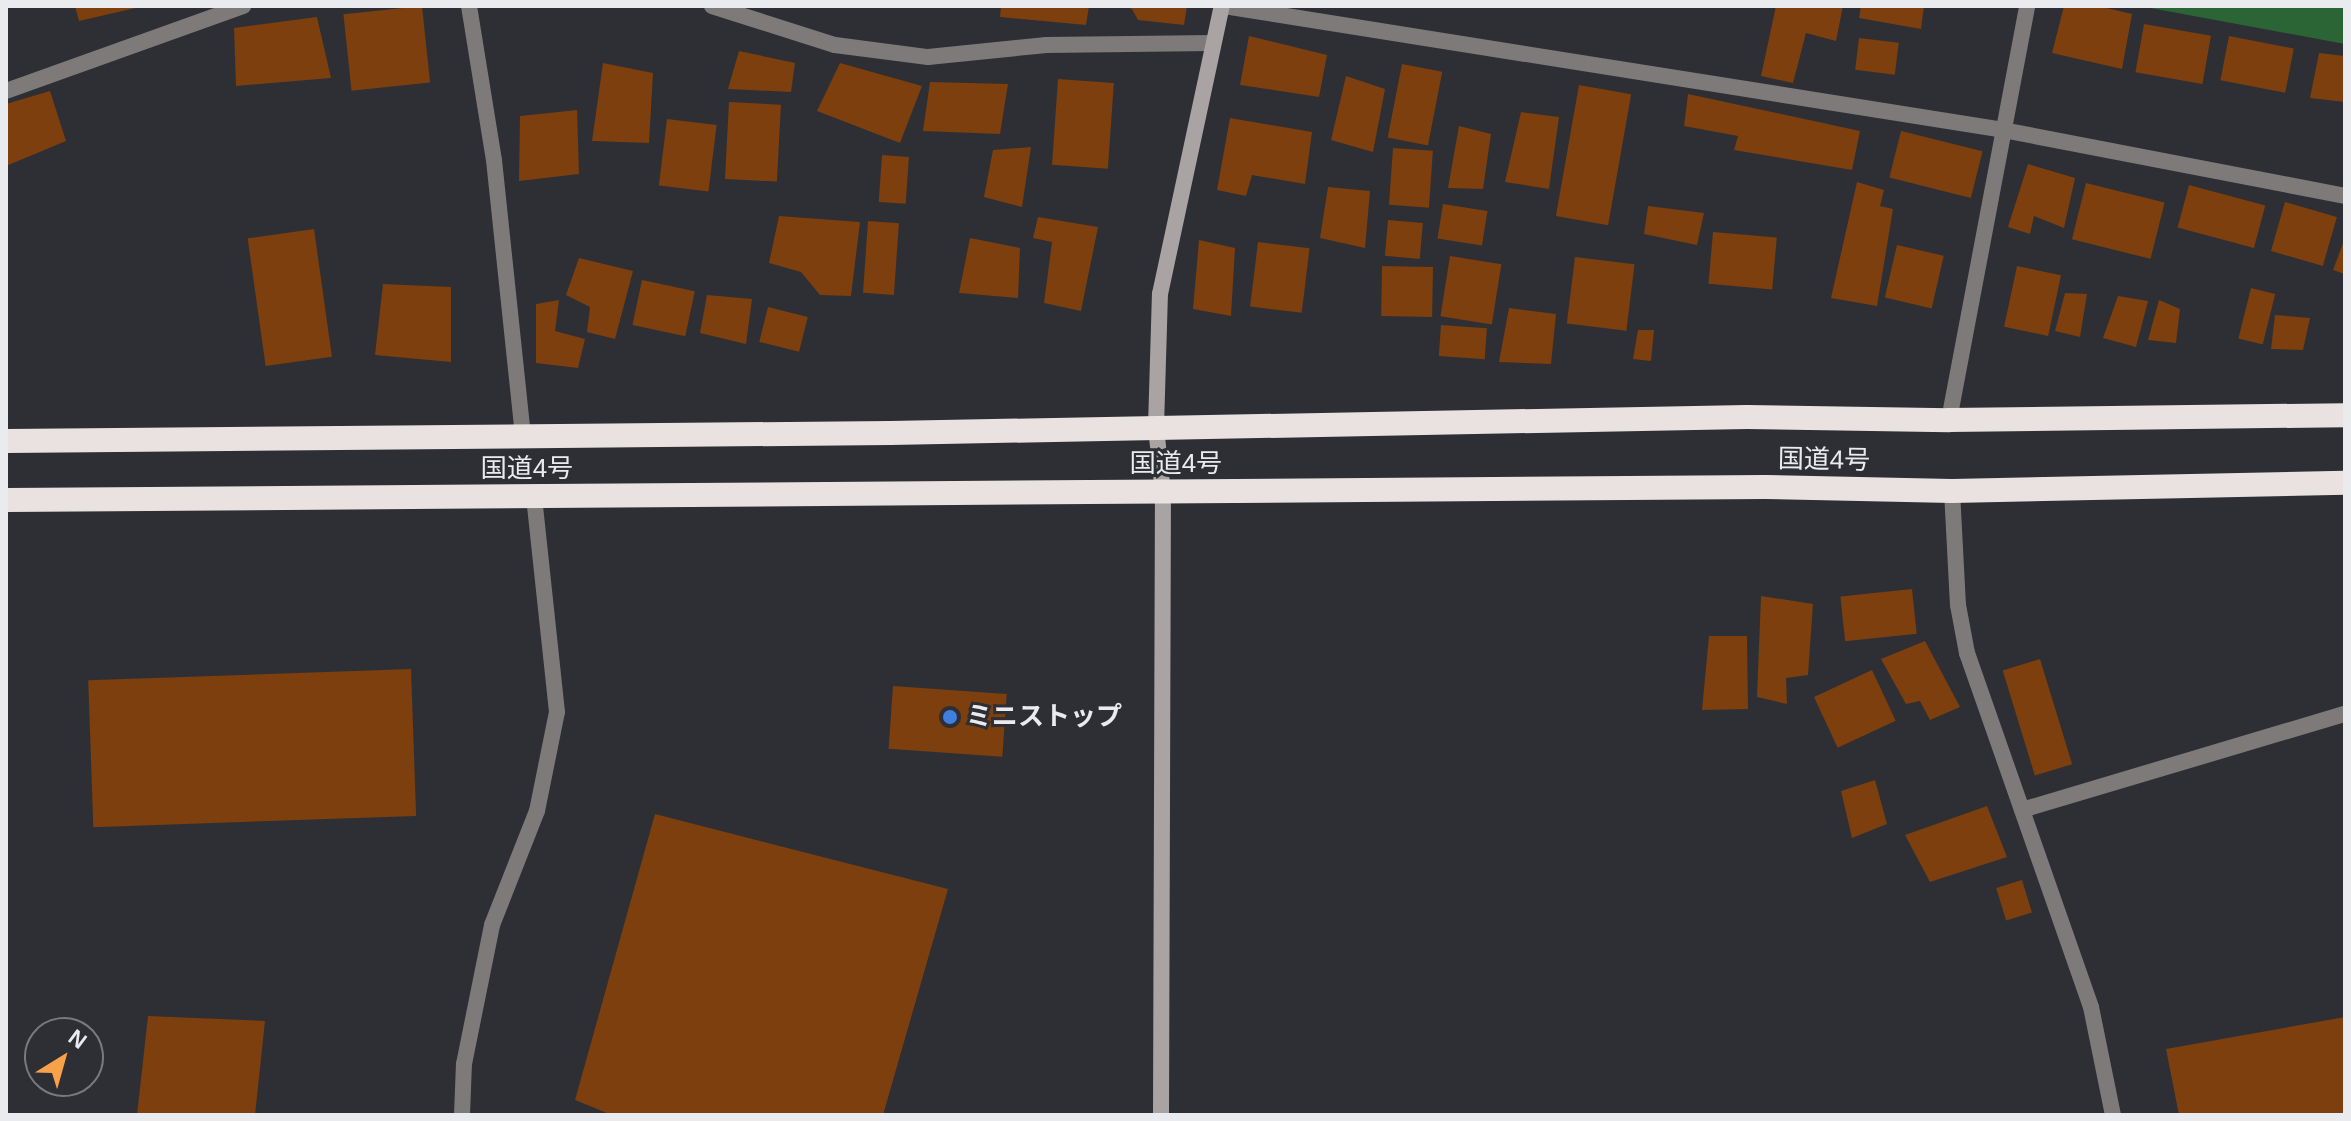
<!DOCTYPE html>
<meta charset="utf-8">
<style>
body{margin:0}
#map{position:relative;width:2351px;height:1121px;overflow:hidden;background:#2d2f34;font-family:Arial,"Noto Sans JP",sans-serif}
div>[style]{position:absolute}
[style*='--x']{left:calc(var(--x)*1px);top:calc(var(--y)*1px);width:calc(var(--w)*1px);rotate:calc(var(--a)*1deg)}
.green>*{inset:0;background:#2c6535}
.building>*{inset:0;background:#7c3f0d;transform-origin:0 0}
.street>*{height:16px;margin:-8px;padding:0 8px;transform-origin:8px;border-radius:8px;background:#7d7a79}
.secondary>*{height:16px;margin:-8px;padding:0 8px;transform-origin:8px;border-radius:8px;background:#a9a4a3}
.highway>*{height:24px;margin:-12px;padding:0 12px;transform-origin:12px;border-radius:12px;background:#e9e2e1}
.dots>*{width:22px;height:22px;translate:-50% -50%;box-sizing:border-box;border:4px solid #2d2f34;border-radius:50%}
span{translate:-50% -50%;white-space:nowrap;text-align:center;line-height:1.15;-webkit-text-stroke:6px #2d2f34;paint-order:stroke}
.street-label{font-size:26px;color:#eaebee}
.poi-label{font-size:26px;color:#eaebee;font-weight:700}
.left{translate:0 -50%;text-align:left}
.frame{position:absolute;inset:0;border:8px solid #eaebee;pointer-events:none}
.north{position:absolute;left:24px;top:1017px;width:80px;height:80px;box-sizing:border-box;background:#2d2f34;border:2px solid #797a7e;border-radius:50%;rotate:37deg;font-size:22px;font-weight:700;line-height:32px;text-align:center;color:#eaebee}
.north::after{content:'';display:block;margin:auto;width:28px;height:36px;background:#f7a248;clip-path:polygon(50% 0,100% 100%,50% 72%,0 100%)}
</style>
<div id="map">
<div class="green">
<i style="clip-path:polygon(2140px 6px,2345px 6px,2345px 44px)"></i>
</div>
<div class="building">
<i style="clip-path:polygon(75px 6px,140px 6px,140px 7px,79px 21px)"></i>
<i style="left:422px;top:6px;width:77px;height:79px;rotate:84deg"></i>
<i style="clip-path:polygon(1001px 6px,1089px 6px,1086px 25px,1000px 17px)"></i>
<i style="clip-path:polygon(1124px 6px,1187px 6px,1184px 25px,1138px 20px,1132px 9px)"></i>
<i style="clip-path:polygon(1776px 6px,1843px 6px,1836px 41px,1806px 33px,1793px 83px,1761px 76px)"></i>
<i style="clip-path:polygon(1861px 6px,1924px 6px,1921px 29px,1859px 18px)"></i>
<i style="clip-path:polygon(2064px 6px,2098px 6px,2132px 14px,2122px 69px,2052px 53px)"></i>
<i style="clip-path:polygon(317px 17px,331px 78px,236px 86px,234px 28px)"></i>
<i style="left:2144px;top:24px;width:68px;height:49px;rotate:10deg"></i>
<i style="clip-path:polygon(1249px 36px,1327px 55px,1319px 97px,1240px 85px)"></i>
<i style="left:2229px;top:36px;width:66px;height:45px;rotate:11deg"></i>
<i style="left:1859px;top:38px;width:40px;height:32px;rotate:7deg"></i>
<i style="clip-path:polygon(739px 51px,795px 63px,791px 92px,728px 89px)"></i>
<i style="clip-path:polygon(2319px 53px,2345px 56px,2345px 102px,2310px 98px)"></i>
<i style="clip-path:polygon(603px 63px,653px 73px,649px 143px,592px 141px)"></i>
<i style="clip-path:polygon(840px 63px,922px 86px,900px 143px,817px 111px)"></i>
<i style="left:1402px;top:64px;width:41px;height:75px;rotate:11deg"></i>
<i style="clip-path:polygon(1346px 76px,1385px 89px,1373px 152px,1331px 140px)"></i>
<i style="left:1058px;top:79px;width:56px;height:86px;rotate:4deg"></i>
<i style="clip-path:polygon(930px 82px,1008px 84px,1000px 134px,923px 131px)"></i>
<i style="left:1579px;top:85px;width:53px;height:133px;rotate:10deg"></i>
<i style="clip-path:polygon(50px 91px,66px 141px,6px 166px,6px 104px)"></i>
<i style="clip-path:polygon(1688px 94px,1860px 131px,1852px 170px,1734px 150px,1738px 136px,1684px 126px)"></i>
<i style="left:729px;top:102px;width:52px;height:77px;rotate:3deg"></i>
<i style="clip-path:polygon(577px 110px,579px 174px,519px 181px,520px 116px)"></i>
<i style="clip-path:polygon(1521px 112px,1559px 117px,1549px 189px,1505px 182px)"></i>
<i style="clip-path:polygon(1230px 118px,1312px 132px,1305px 184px,1252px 175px,1246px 196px,1217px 190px)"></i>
<i style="left:667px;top:119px;width:50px;height:67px;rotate:7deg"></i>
<i style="clip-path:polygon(1459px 126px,1491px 134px,1483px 189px,1448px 188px)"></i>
<i style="left:1901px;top:131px;width:84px;height:48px;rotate:14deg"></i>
<i style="clip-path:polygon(1031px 147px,1022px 207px,984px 197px,993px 150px)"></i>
<i style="left:1393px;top:148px;width:40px;height:57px;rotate:4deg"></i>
<i style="left:882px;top:155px;width:27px;height:47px;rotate:4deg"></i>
<i style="clip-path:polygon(2028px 164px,2075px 178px,2064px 228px,2034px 216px,2030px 234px,2008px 227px)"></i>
<i style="clip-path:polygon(1857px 182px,1884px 190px,1880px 206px,1893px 209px,1877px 306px,1831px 298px)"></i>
<i style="left:2086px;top:183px;width:81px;height:58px;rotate:14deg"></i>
<i style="left:2189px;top:185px;width:79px;height:44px;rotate:15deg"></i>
<i style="clip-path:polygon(1328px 187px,1370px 191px,1365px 248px,1320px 238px)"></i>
<i style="left:2285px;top:202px;width:54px;height:51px;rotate:16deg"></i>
<i style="left:1443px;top:204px;width:45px;height:35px;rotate:9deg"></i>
<i style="clip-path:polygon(1648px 206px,1704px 213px,1697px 245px,1644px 234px)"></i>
<i style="clip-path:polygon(779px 216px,860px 222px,851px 296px,820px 295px,801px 272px,769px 263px)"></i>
<i style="clip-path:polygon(1038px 217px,1098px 227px,1081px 311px,1044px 303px,1052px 242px,1033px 238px)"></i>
<i style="left:1388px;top:220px;width:35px;height:36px;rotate:5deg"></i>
<i style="left:868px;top:221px;width:31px;height:72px;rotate:4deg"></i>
<i style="left:314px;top:229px;width:129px;height:67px;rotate:82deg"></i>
<i style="left:1713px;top:232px;width:64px;height:52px;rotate:5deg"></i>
<i style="clip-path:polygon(970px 238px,1020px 248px,1018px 298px,959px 293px)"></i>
<i style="clip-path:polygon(2345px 238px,2345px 274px,2333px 270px)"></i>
<i style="clip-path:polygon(1199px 240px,1235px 248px,1231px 316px,1193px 309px)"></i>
<i style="left:1258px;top:242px;width:52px;height:65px;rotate:7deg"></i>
<i style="left:1897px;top:245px;width:48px;height:54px;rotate:13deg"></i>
<i style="left:1450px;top:256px;width:52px;height:61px;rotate:9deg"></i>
<i style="left:1575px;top:257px;width:60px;height:67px;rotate:7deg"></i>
<i style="clip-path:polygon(579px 258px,633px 271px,615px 339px,587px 332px,590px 307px,566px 295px)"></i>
<i style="left:1382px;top:266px;width:51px;height:50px;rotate:1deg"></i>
<i style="left:2017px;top:266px;width:45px;height:62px;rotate:12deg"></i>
<i style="left:642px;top:280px;width:54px;height:46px;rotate:12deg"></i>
<i style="clip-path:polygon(383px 284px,451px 287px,451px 362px,375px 355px)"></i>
<i style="left:2251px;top:288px;width:25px;height:52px;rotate:14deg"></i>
<i style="clip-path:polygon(2065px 293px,2087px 294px,2080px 337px,2055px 331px)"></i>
<i style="clip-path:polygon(707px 295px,752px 299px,746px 344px,700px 333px)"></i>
<i style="clip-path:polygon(2118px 296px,2148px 301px,2136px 347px,2103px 338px)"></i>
<i style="clip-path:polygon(559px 300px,555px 331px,585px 339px,578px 368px,536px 363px,536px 304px)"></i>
<i style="clip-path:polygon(2159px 300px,2180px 309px,2176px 343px,2148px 340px)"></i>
<i style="left:768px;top:307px;width:41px;height:36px;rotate:14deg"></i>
<i style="clip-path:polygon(1509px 308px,1556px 314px,1551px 364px,1499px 362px)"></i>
<i style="clip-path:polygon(2275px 315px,2310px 318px,2303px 350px,2271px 349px)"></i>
<i style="left:1441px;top:325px;width:46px;height:31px;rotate:4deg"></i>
<i style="clip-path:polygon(1638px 330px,1654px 330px,1651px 361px,1633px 359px)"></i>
<i style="left:1912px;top:589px;width:45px;height:72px;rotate:84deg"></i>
<i style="clip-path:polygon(1761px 596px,1813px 604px,1808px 675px,1786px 678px,1787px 704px,1757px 697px)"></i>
<i style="clip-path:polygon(1709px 636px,1747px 636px,1748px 709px,1702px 710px)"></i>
<i style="clip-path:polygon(1925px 641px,1960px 707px,1930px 720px,1920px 701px,1906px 704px,1881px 659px)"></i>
<i style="left:2040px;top:659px;width:110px;height:39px;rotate:73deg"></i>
<i style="left:411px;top:669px;width:147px;height:323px;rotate:88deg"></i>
<i style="left:1872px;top:670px;width:56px;height:64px;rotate:65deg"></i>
<i style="left:893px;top:686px;width:114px;height:63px;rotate:4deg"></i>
<i style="clip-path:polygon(1875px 780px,1887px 824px,1852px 838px,1841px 791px)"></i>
<i style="clip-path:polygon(1987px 806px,2007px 857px,1930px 882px,1905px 835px)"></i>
<i style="clip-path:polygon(655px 814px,948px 889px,883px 1115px,612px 1115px,575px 1100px)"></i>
<i style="left:2022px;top:880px;width:34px;height:27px;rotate:73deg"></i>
<i style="clip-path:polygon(148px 1016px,265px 1021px,255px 1115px,137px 1115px)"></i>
<i style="clip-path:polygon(2345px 1017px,2345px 1115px,2179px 1115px,2166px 1049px)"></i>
</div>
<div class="street">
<i style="--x:469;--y:6;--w:156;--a:80.8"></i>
<i style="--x:494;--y:160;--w:276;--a:84"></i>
<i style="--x:712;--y:6;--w:129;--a:17.6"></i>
<i style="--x:835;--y:45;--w:94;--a:7.4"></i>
<i style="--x:928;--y:57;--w:119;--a:-5.8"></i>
<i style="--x:1046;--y:45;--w:167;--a:-0.7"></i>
<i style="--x:1224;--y:6;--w:789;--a:9.04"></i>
<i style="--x:2003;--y:130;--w:348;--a:10.9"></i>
<i style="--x:6;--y:91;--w:252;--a:-19.7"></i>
<i style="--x:1949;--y:420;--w:421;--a:-79.3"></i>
<i style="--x:1952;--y:491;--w:114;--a:87"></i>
<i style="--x:1958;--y:605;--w:49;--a:79.4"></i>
<i style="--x:1967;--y:653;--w:375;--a:70.7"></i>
<i style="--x:2091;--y:1007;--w:110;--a:78.5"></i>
<i style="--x:2022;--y:810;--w:337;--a:-16.6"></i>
<i style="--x:462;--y:1115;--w:51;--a:-87.8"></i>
<i style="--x:464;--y:1064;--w:142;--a:-78.6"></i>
<i style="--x:492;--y:925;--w:123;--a:-68.5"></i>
<i style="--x:537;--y:811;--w:101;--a:-78.6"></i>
<i style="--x:557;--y:712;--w:216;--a:-96.1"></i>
</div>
<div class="secondary">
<i style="--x:1161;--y:1115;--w:622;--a:-89.82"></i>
<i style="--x:1163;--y:493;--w:66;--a:-96.1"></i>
<i style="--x:1156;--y:427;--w:133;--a:-88.3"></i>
<i style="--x:1160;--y:294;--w:295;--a:-77.9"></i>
</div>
<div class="highway">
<i style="--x:6;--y:441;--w:884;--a:-0.52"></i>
<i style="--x:890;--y:433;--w:857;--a:-1.07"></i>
<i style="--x:1747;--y:417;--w:202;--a:0.9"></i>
<i style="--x:1949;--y:420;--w:396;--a:-0.7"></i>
<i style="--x:6;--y:500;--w:1759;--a:-0.42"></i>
<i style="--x:1765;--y:487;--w:187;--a:1.2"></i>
<i style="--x:1952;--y:491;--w:393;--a:-1.2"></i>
</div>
<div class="dots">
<i style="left:950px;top:717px;background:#3f7fe0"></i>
</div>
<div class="street-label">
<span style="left:1824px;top:460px;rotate:1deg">国道4号</span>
<span style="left:1176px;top:464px">国道4号</span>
<span style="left:527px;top:469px">国道4号</span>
</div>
<div class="poi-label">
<span class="left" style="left:966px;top:717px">ミニストップ</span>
</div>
<div class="frame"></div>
<div class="north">N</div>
</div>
